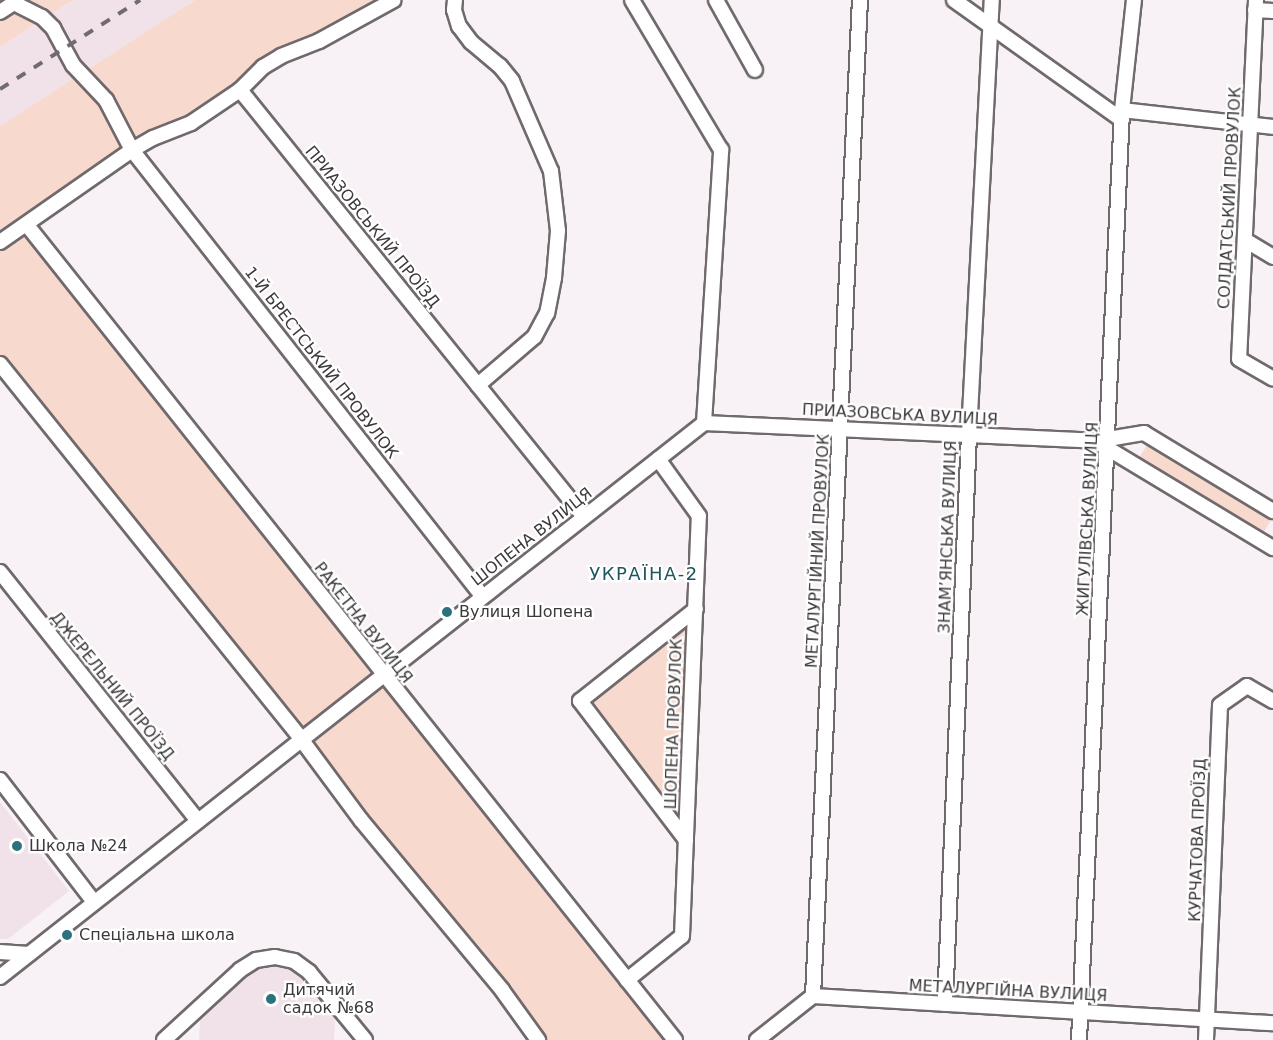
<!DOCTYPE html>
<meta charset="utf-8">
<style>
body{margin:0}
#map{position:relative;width:1273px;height:1040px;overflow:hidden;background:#f8f1f5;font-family:"DejaVu Sans",sans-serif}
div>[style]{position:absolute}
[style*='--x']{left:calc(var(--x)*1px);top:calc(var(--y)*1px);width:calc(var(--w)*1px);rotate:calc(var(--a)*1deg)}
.built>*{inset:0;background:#f1e2e9}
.green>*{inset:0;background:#f8d9ce;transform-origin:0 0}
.roads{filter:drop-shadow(2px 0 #70696d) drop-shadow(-2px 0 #70696d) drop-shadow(0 2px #70696d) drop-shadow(0 -2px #70696d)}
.minor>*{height:14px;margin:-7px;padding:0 7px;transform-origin:7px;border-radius:7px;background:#fff}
.rail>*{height:4px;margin-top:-2px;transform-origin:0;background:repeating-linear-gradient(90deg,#706c6e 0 10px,transparent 0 20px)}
.dots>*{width:16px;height:16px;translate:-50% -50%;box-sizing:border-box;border:3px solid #fff;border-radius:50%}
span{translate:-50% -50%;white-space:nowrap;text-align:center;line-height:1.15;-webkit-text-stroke:4.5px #fff;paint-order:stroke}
.street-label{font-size:16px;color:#3c393b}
.poi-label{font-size:16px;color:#3c393b}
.left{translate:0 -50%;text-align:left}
.neighbourhood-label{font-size:18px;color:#1d565f;letter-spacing:1.5px}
</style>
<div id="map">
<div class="built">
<i style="clip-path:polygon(73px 0,195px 0,0 126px,0 47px)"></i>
<i style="clip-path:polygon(0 802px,69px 891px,8px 939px,0 939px)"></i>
<i style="clip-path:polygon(275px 966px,290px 969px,303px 979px,335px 1018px,334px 1040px,199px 1040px,200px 1020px,246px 978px,260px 969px)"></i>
</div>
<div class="green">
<i style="clip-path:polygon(0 0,73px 0,0 47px)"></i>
<i style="clip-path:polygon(195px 0,384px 0,237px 87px,19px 225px,667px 1040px,543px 1040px,365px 817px,301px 731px,0 357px,0 126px)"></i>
<i style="left:1149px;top:442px;width:145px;height:20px;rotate:32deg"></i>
<i style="clip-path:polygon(689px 623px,681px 822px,589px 702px)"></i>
</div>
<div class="roads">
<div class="minor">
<i style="--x:455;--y:0;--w:10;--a:96"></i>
<i style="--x:454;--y:10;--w:17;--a:73"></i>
<i style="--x:459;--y:26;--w:20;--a:53"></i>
<i style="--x:471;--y:42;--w:38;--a:40"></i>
<i style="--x:500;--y:66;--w:19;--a:51"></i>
<i style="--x:512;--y:81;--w:98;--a:66.6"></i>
<i style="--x:551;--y:171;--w:60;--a:83.3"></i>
<i style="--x:558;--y:231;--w:47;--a:94.9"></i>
<i style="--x:554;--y:278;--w:36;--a:101"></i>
<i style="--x:547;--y:313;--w:27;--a:118"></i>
<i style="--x:534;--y:337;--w:74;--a:139.4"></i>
<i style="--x:716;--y:0;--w:80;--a:60.9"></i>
<i style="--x:954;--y:0;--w:206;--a:35.5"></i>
<i style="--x:1256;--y:0;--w:359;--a:92.7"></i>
<i style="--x:1239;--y:359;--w:39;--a:30"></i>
<i style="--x:1255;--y:10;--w:18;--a:3"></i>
<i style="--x:0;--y:12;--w:17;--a:-33"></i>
<i style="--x:14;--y:3;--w:31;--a:27"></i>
<i style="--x:42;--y:17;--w:16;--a:45"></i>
<i style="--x:53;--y:28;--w:42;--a:61.6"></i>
<i style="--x:73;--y:65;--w:48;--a:46.7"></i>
<i style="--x:106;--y:100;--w:56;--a:62.5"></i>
<i style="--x:132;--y:150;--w:568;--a:51.86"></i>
<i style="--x:240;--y:90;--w:548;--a:51.14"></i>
<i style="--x:1122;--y:110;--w:152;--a:6.4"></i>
<i style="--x:27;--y:225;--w:1041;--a:51.51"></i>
<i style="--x:1245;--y:240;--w:33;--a:31"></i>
<i style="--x:0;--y:242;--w:161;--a:-34.9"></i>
<i style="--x:132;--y:150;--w:24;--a:-30"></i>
<i style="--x:153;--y:138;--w:41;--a:-21.5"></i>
<i style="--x:191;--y:123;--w:59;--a:-34"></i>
<i style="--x:240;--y:90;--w:33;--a:-45"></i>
<i style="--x:263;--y:67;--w:21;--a:-31"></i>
<i style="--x:281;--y:56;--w:41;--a:-21.5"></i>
<i style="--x:319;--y:41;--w:85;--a:-28.7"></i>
<i style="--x:0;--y:364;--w:481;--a:51.2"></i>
<i style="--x:301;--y:739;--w:101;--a:53.5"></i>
<i style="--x:361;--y:820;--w:221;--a:50.3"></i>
<i style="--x:502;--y:990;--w:62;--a:54.2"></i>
<i style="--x:704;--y:423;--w:392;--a:2.6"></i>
<i style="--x:1096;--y:441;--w:49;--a:-9.5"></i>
<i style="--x:1144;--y:433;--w:151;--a:31.2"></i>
<i style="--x:1102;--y:445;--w:200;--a:31.1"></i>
<i style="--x:0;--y:572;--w:318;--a:51.5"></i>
<i style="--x:0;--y:780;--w:154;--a:52.4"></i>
<i style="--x:686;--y:840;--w:175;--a:-127.3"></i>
<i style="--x:580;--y:701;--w:148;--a:-38.4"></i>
<i style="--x:0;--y:952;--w:29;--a:4"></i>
<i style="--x:0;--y:977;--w:896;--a:-38.2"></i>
<i style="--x:704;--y:423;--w:274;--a:-86.4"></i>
<i style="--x:721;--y:150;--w:174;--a:-120.7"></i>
<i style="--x:627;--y:980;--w:70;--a:-38.7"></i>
<i style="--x:682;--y:936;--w:420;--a:-87.7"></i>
<i style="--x:699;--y:516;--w:70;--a:-125.7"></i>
<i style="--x:813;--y:996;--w:997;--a:-87.3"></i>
<i style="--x:945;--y:1004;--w:571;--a:-87.59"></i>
<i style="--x:969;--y:434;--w:435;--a:-87"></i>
<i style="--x:164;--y:1040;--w:103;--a:-42.6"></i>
<i style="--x:240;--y:970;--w:19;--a:-32"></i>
<i style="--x:256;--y:960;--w:19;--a:-9"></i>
<i style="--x:275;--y:957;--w:19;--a:12"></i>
<i style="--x:294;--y:961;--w:19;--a:36"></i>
<i style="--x:309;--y:972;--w:88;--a:50.5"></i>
<i style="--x:757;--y:1040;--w:71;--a:-38.2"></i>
<i style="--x:813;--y:996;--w:461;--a:3.4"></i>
<i style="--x:1079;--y:1040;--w:931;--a:-87.35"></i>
<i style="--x:1122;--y:110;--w:111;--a:-83.8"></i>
<i style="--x:1206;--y:1040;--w:335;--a:-87.6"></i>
<i style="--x:1220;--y:705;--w:33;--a:-35"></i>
<i style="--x:1247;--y:686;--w:30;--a:30"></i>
</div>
</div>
<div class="rail">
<i style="--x:0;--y:89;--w:166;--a:-32.4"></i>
</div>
<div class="dots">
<i style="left:447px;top:612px;background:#2b727e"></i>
<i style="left:17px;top:846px;background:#2b727e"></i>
<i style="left:67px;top:935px;background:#2b727e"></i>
<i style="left:271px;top:999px;background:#2b727e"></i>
</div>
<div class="street-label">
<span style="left:1230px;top:198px;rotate:-87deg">СОЛДАТСЬКИЙ ПРОВУЛОК</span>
<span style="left:372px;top:227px;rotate:51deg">ПРИАЗОВСЬКИЙ ПРОЇЗД</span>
<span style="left:321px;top:363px;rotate:52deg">1-Й БРЕСТСЬКИЙ ПРОВУЛОК</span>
<span style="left:900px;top:415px;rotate:3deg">ПРИАЗОВСЬКА ВУЛИЦЯ</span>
<span style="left:1088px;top:519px;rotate:-87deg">ЖИГУЛІВСЬКА ВУЛИЦЯ</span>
<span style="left:532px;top:537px;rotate:-38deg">ШОПЕНА ВУЛИЦЯ</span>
<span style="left:948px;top:537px;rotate:-88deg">ЗНАМ’ЯНСЬКА ВУЛИЦЯ</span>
<span style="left:818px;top:551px;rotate:-87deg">МЕТАЛУРГІЙНИЙ ПРОВУЛОК</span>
<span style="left:363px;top:623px;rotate:52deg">РАКЕТНА ВУЛИЦЯ</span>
<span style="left:112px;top:686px;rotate:51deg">ДЖЕРЕЛЬНИЙ ПРОЇЗД</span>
<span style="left:674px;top:724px;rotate:-88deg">ШОПЕНА ПРОВУЛОК</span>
<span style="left:1198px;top:840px;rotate:-88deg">КУРЧАТОВА ПРОЇЗД</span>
<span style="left:1008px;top:991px;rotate:3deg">МЕТАЛУРГІЙНА ВУЛИЦЯ</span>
</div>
<div class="poi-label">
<span class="left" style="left:459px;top:612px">Вулиця Шопена</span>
<span class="left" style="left:29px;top:846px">Школа №24</span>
<span class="left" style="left:79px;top:935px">Спеціальна школа</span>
<span class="left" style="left:283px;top:999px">Дитячий<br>садок №68</span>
</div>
<div class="neighbourhood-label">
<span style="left:644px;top:574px">УКРАЇНА-2</span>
</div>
</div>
